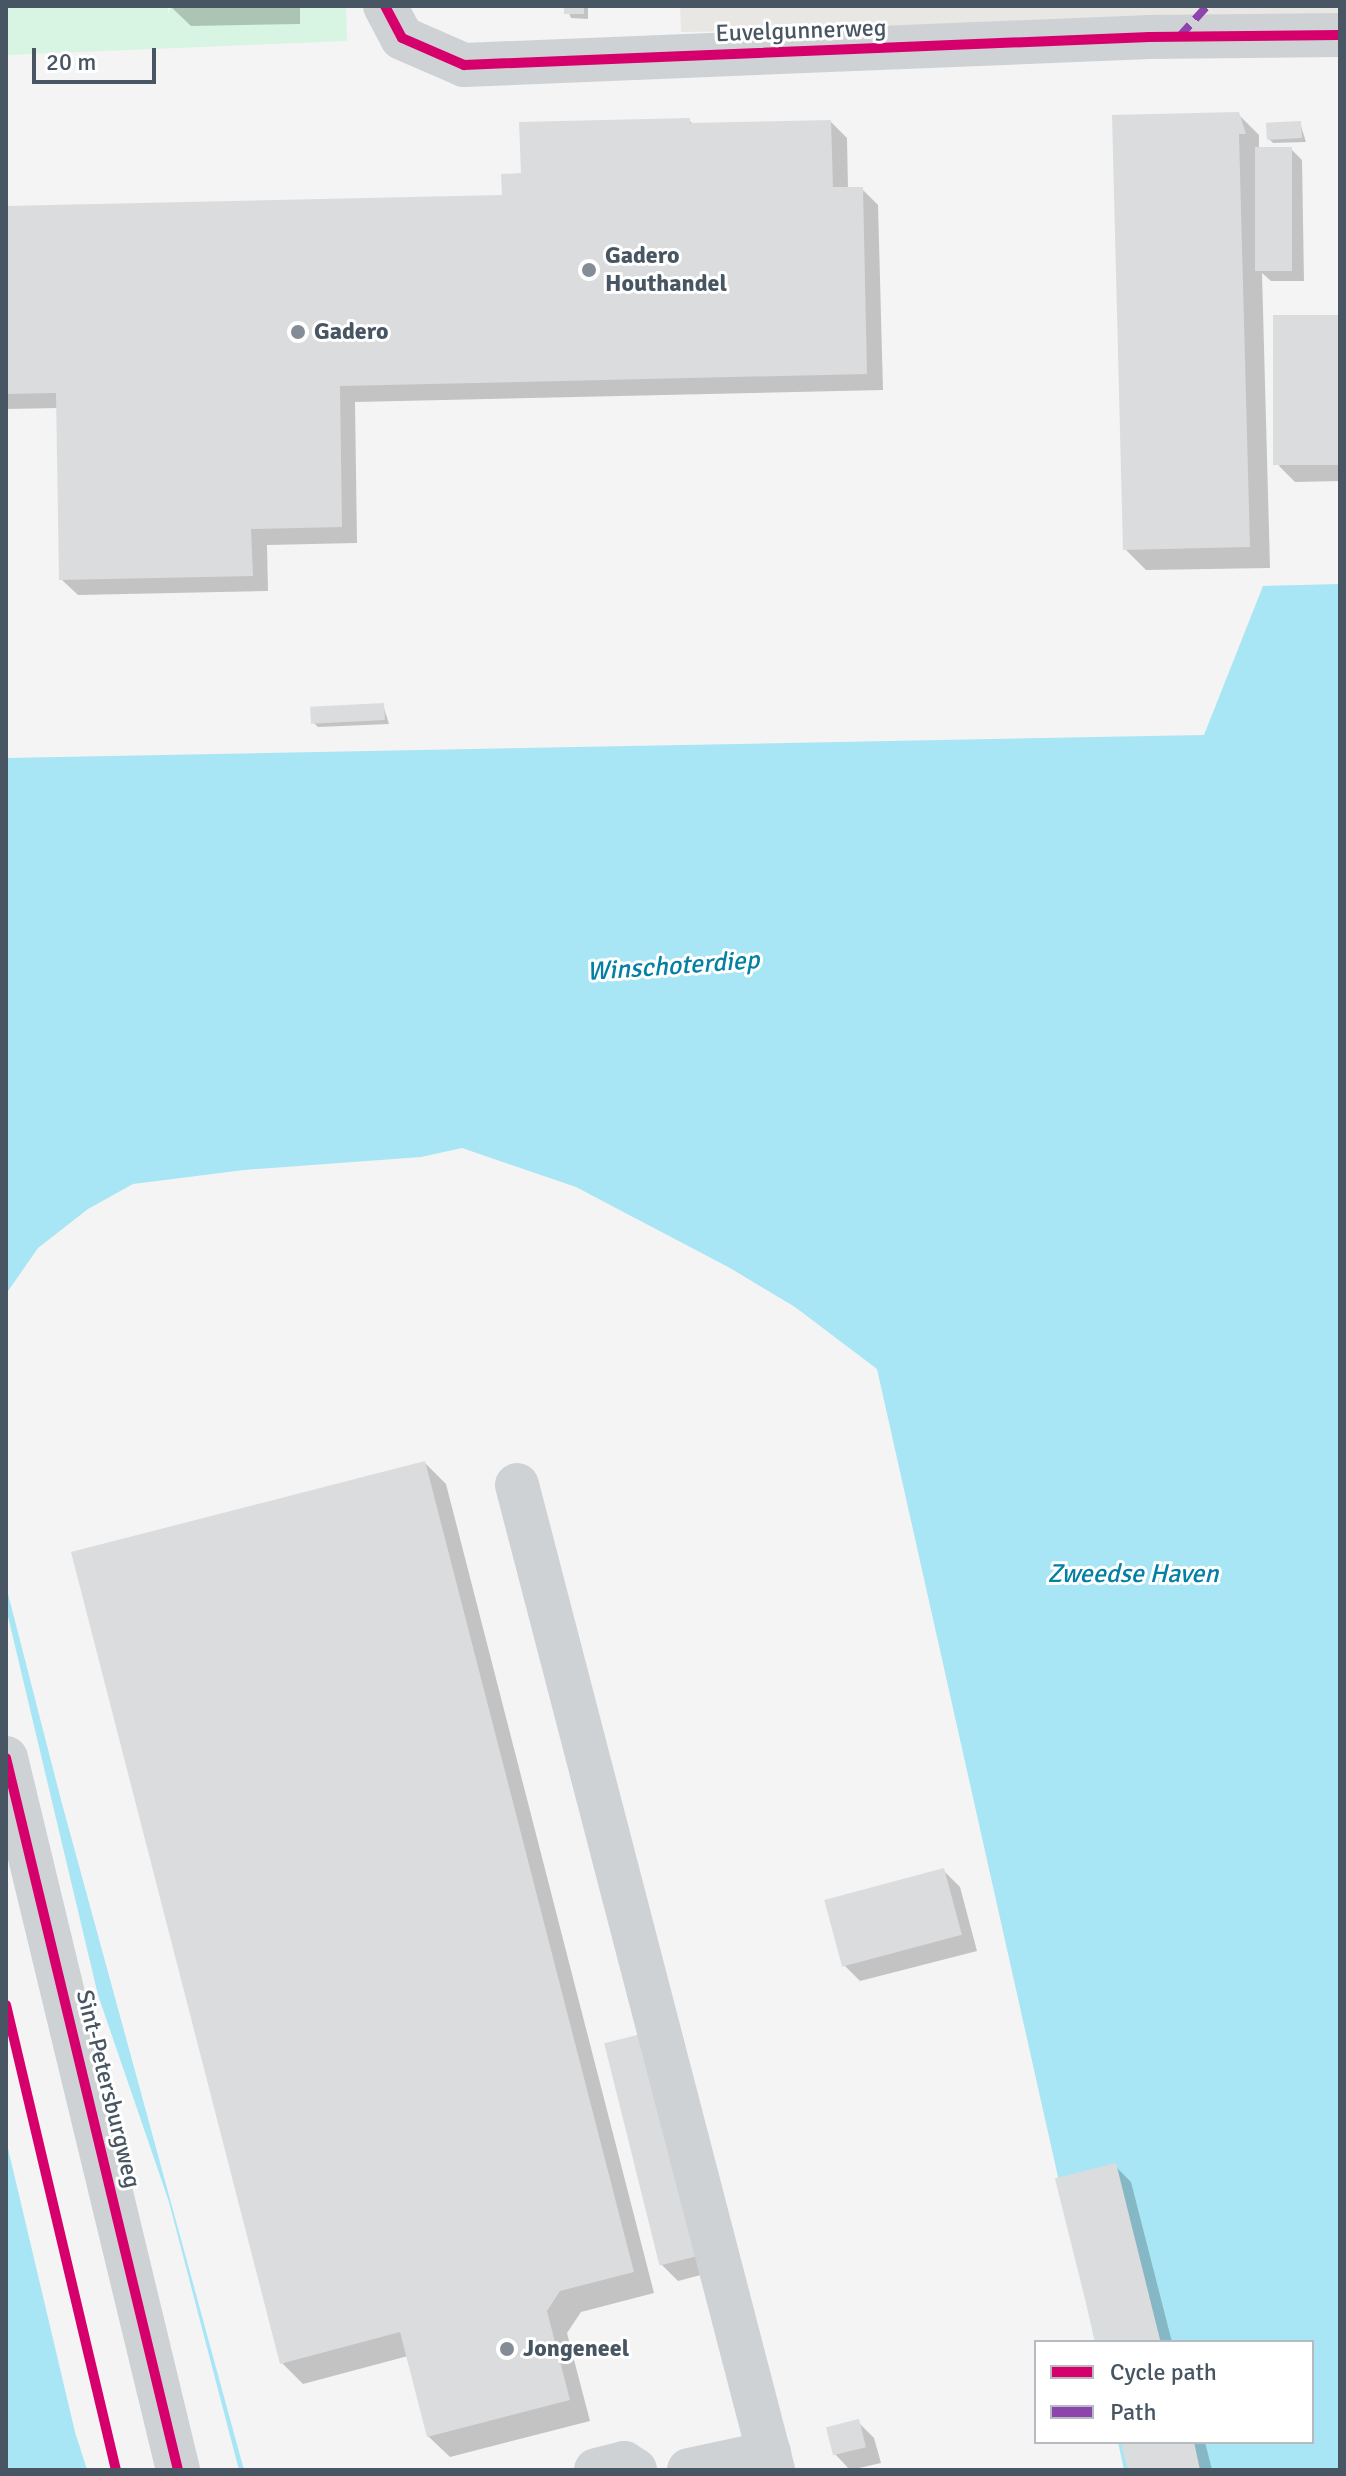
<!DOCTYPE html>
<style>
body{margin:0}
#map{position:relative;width:1346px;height:2476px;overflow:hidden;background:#f4f4f4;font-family:Signika,sans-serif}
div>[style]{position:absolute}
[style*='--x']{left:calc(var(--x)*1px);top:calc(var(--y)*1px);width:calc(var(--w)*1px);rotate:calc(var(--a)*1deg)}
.commercial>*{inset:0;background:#e8e7e3}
.green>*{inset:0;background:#d7f5e2}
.water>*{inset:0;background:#a8e5f5}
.pier>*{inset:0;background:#f4f4f4}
.shadow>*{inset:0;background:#0003}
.building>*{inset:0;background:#dbdcde;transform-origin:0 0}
.minor>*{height:44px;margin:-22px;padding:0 22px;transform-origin:22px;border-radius:22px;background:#cfd2d5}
.quiet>*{height:8px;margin-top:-4px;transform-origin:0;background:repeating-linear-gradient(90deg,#8e44ad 0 16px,transparent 0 24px)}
.cycleway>*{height:10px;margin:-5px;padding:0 5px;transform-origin:5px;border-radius:5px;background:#d6006c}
.dots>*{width:22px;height:22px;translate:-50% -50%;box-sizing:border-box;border:4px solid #fff;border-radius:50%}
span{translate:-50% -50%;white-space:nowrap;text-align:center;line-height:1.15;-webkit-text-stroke:6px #fff;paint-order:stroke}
.street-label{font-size:24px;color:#485663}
.poi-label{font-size:24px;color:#485663;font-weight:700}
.left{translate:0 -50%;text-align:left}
.water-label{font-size:26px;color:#0380a4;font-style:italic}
.frame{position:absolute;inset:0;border:8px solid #485663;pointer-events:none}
.legend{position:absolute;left:1034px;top:2340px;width:280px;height:104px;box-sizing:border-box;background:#fff;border:2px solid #b6bbc1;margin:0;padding:10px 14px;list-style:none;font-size:24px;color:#485663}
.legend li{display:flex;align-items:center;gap:16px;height:40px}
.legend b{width:40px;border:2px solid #b6bbc1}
.scale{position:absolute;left:32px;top:48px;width:124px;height:36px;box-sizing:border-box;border:4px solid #485663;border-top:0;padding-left:10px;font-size:24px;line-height:28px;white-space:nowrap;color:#485663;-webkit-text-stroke:6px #fff;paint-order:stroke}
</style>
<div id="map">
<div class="commercial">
<i style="clip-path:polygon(680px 6px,1340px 6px,1340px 22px,681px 32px)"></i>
</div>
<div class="green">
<i style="clip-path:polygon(6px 6px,168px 6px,168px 14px,171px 6px,346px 6px,347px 41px,6px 55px)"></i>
</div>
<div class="water">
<i style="clip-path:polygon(1340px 584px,1340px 2470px,1124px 2470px,1118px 2442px,1312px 2442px,1312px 2342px,1095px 2342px,877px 1369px,795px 1307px,730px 1268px,576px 1187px,462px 1148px,421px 1157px,244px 1170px,133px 1184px,88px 1209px,38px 1248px,6px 1294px,6px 758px,1204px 735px,1263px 586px)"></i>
<i style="clip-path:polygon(6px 1586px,61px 1800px,244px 2470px,6px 2470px)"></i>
</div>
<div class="pier">
<i style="clip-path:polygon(6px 1608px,98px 1995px,169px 2202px,239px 2470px,87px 2470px,75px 2432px,6px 2140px)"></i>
</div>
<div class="shadow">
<i style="clip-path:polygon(170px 6px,300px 6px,300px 24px,191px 26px)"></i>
<i style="clip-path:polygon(566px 6px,588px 6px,588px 19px,571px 18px)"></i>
<i style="clip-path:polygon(1238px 114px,1259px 135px,1259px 149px,1291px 149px,1302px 160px,1304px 281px,1271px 281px,1262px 273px,1270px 568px,1146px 570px,1125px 549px)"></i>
<i style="clip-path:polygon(689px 120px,694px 125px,831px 122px,847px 138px,848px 189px,862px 189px,878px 205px,883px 390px,355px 402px,357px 543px,267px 545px,268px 591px,78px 595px,61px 579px,58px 408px,6px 409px,6px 208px,504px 197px,523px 175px)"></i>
<i style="clip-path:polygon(1300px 123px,1306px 142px,1273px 143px,1268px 138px)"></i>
<i style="clip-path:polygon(1340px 317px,1340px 481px,1295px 482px,1279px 466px)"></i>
<i style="clip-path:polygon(383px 705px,389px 724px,318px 727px,313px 722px)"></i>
<i style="clip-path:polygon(425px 1463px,446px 1484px,654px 2293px,581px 2312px,567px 2333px,590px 2421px,450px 2457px,428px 2436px,408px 2356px,303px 2384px,282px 2363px)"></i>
<i style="clip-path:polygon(944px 1871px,960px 1887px,977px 1951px,860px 1981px,844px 1965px)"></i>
<i style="clip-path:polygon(657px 2052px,712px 2272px,678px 2281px,661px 2264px)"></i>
<i style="clip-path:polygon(1115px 2166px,1131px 2182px,1172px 2342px,1099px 2342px)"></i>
<i style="clip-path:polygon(858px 2422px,874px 2438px,881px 2463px,850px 2470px,835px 2454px)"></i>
<i style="clip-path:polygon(1123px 2442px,1205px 2442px,1212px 2470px,1130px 2470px)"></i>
</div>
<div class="building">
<i style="left:564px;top:6px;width:20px;height:8px"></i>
<i style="clip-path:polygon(1239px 112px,1246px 134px,1239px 134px,1250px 547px,1123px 550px,1112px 115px)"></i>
<i style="clip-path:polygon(690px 118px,690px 123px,831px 120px,833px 187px,863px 187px,867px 374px,340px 386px,342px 527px,251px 529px,253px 576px,59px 580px,56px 393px,6px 394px,6px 206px,502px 195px,501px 174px,521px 173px,519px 122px)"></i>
<i style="left:1301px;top:121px;width:17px;height:35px;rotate:87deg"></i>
<i style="left:1255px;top:147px;width:37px;height:124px"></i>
<i style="left:1340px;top:315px;width:150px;height:67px;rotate:90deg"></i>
<i style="left:384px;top:703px;width:17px;height:74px;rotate:87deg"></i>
<i style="clip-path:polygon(425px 1461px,634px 2272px,560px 2291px,547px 2311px,570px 2400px,427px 2437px,400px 2332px,280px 2364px,71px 1552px)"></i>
<i style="left:944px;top:1868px;width:69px;height:124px;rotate:75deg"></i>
<i style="left:641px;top:2034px;width:229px;height:38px;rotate:76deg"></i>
<i style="left:1116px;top:2163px;width:185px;height:63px;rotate:76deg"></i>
<i style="left:859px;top:2419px;width:29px;height:34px;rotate:76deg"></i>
<i style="clip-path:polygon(1121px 2442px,1194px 2442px,1200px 2470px,1128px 2470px)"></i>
</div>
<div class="minor">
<i style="--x:385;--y:6;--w:36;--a:62"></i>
<i style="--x:402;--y:38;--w:68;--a:23.5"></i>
<i style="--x:464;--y:65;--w:686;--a:-2.34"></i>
<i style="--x:1149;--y:37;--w:191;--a:-0.6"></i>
<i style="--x:517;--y:1485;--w:1018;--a:75.43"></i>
<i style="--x:6;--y:1758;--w:732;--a:76.42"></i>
<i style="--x:596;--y:2470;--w:29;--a:-14"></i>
<i style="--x:624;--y:2463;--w:13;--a:32"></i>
<i style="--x:689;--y:2470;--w:82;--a:-12"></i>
</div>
<div class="quiet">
<i style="--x:1179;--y:37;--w:42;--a:-47.9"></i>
</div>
<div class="cycleway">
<i style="--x:385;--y:6;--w:36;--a:62"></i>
<i style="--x:402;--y:38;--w:68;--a:23.5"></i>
<i style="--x:464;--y:65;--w:686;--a:-2.34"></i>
<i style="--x:1149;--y:37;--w:191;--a:-0.6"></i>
<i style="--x:6;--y:1758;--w:732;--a:76.42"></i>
<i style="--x:6;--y:2005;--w:478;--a:76.7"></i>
</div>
<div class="dots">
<i style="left:589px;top:270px;background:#848d96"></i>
<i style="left:298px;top:332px;background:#848d96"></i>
<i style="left:507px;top:2349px;background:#848d96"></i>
</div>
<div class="street-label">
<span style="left:801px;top:31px;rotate:-2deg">Euvelgunnerweg</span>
<span style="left:108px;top:2089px;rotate:76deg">Sint-Petersburgweg</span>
</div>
<div class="poi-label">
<span class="left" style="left:605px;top:270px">Gadero<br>Houthandel</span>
<span class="left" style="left:314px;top:332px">Gadero</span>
<span class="left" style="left:523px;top:2349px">Jongeneel</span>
</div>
<div class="water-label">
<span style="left:673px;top:967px;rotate:-4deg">Winschoterdiep</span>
<span style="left:1133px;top:1575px">Zweedse Haven</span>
</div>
<div class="frame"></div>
<ul class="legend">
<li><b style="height:10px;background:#d6006c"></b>Cycle path</li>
<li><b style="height:10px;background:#8e44ad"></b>Path</li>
</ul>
<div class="scale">20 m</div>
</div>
